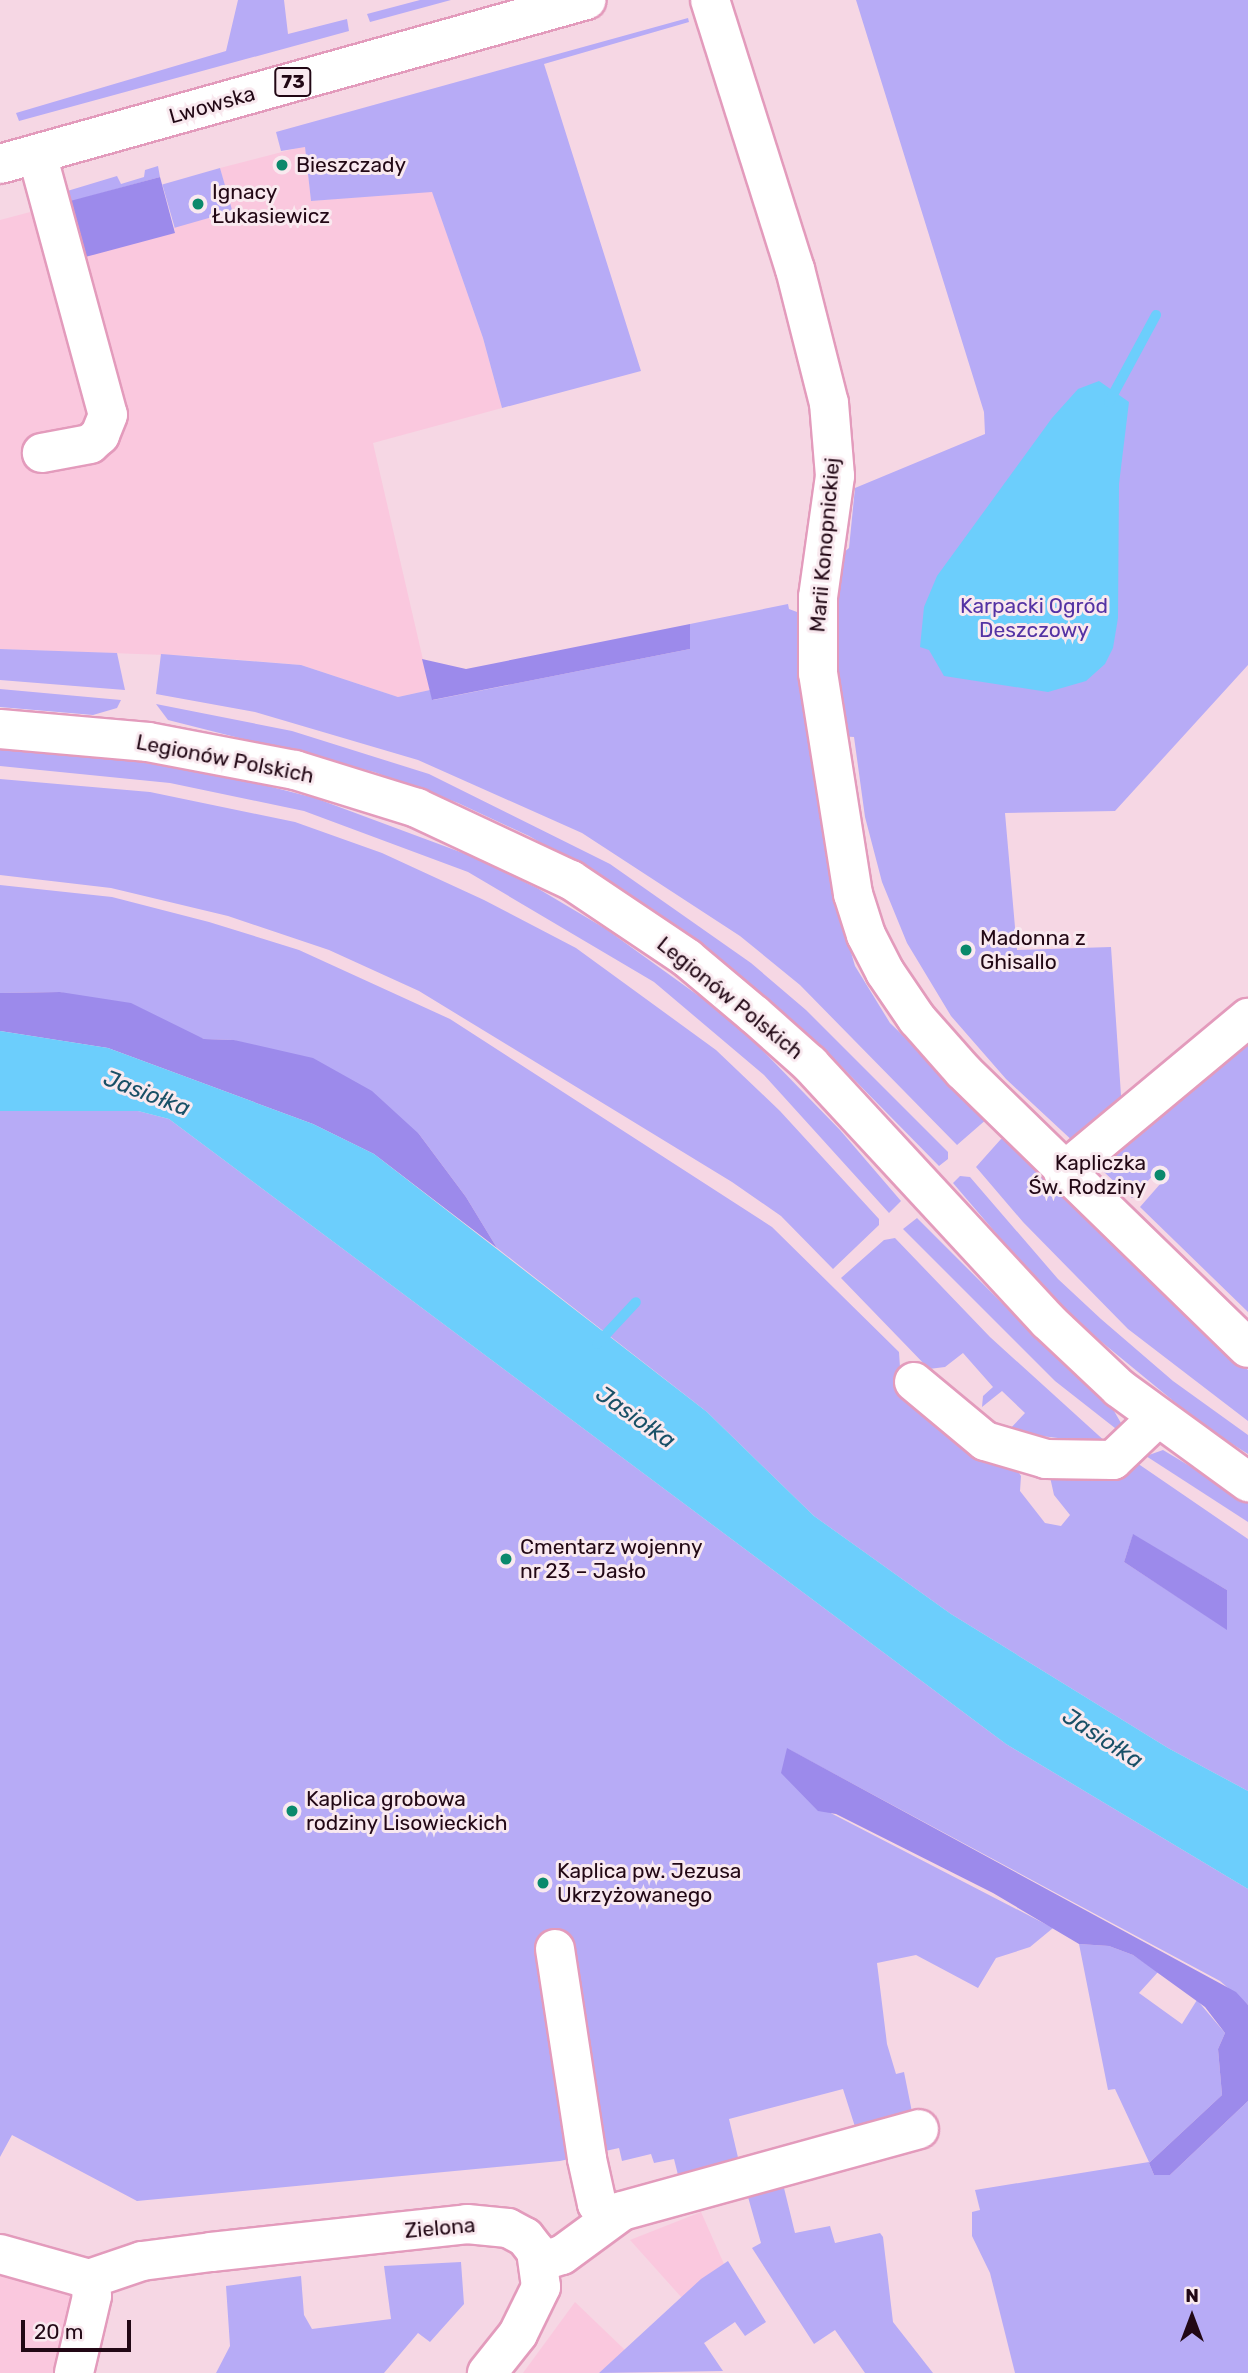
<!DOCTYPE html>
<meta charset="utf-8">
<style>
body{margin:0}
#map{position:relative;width:1248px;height:2373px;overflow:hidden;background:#f6d7e4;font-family:Rubik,sans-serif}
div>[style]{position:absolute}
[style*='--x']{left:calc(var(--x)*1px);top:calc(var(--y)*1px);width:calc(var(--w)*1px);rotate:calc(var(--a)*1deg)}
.built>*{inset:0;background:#fac8de}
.green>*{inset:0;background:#b7abf6;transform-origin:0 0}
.forest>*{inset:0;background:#9c8aeb;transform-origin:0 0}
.water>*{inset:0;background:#6ccefc}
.stream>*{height:10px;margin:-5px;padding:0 5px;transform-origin:5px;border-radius:5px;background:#6ccefc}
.roads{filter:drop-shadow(2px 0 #e39bbc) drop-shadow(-2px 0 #e39bbc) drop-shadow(0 2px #e39bbc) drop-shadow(0 -2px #e39bbc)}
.minor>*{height:38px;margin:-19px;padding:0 19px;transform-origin:19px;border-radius:19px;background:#fff}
.major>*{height:38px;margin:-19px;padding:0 19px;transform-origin:19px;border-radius:19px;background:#fff}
.dots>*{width:19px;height:19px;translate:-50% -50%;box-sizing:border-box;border:4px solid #f9e9ef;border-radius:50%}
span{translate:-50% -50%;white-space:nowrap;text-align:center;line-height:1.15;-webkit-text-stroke:6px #f9e9ef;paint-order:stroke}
.shield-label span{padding:2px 5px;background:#f9e9ef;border:2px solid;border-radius:5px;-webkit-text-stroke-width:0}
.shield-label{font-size:19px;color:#220815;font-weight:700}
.street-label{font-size:21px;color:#220815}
.poi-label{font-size:21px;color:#220815}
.left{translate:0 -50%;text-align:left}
.right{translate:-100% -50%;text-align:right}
.park-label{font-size:21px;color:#5433a4}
.water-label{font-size:23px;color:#195067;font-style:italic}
.north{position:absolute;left:1157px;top:2282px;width:70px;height:70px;-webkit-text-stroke:5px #f9e9ef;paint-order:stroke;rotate:0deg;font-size:19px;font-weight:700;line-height:28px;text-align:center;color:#220815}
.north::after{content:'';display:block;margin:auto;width:24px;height:32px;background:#220815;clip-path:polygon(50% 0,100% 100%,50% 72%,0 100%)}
.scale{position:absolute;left:21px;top:2320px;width:110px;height:32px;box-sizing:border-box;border:4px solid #220815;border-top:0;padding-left:9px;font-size:21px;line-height:24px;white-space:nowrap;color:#220815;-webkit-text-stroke:5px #f9e9ef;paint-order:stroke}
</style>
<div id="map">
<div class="built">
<i style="clip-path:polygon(305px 146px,311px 201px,432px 191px,483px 338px,502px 408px,373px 443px,430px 690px,398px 697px,301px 665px,193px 656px,0 649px,0 220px,68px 202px,175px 232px,174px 227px,231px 212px,220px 168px)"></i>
<i style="clip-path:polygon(701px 2212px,724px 2264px,682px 2298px,630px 2240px)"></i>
<i style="clip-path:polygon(0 2266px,73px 2293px,62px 2373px,0 2373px)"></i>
<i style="clip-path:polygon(575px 2302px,625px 2350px,599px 2373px,523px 2373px)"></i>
</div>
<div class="green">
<i style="clip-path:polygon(238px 0,284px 0,288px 34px,347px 19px,349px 31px,19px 121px,16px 113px,226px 51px)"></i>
<i style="clip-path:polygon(420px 0,451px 0,370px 22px,367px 14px)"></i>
<i style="clip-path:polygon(856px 0,1248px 0,1248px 665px,1115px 811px,1005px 813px,1017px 950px,1111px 947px,1122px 1110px,1076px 1144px,1006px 1079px,951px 1016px,907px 943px,882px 882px,865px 817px,854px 737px,838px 736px,831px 673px,837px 558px,849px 548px,855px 488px,985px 434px,984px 412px)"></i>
<i style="clip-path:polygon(688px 18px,689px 22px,544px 64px,641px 371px,502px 408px,483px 338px,432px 192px,311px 201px,305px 147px,281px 151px,276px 132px)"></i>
<i style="clip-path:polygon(158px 166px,160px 177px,62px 204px,64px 192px,117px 176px,121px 184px,144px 177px,145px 170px)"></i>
<i style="left:220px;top:168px;width:45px;height:60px;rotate:74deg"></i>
<i style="clip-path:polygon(788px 604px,789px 609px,797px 612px,833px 891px,855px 966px,890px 1023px,988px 1118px,957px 1145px,800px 985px,740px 936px,582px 833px,418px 760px,255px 712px,156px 694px,161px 654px,301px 665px,398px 697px,430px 690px,433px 700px,690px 649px,690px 624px)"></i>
<i style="clip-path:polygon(0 649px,117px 653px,125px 690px,0 680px)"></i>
<i style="clip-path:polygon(0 689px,121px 700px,117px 708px,93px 715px,0 707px)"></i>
<i style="clip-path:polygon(156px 704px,292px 731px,429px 774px,610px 864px,751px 963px,806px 1010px,948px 1152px,948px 1159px,939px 1166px,829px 1054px,732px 969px,604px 879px,529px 836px,458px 803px,374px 772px,168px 720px)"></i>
<i style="clip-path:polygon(0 749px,133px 761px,228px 776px,315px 798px,471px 856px,537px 888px,606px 929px,735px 1022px,840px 1130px,901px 1201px,889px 1213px,764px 1075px,654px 982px,468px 872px,304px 811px,170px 783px,0 766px)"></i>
<i style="clip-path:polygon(0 779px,150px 792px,295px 822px,382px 853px,484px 900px,576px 948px,716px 1050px,780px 1111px,879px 1219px,879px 1225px,833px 1269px,781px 1216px,732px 1182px,419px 991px,329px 950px,228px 916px,111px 888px,0 875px)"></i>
<i style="clip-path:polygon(evenodd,0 885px,112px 897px,209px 922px,299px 950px,450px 1019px,772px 1227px,899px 1352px,901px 1382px,1014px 1465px,1021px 1476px,1020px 1491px,1045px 1523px,1061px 1526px,1070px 1515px,1054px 1495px,1050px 1477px,1113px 1476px,1137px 1463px,1248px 1539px,1248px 1791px,1168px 1748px,951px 1614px,814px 1516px,707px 1412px,497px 1248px,466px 1197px,419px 1134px,234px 1040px,204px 1039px,60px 992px,0 993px,0 885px,1133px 1535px,1227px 1590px,1227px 1629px,1124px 1562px,1133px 1535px)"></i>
<i style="clip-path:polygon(1248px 1031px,1248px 1312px,1140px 1207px,1168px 1175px,1160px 1168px,1132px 1198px,1091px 1160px)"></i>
<i style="clip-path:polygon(0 1111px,138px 1111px,169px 1119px,1006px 1744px,1248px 1889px,1248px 2005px,1220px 1981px,788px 1749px,821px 1808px,1053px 1928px,1030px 1947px,996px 1958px,978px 1988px,916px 1955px,877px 1963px,887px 2044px,896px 2074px,904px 2072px,913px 2117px,857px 2133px,843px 2089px,729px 2119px,740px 2166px,680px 2183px,674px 2159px,654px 2163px,651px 2154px,622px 2161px,619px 2148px,560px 2161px,137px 2201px,12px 2135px,0 2157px)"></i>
<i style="clip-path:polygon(1001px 1139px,1012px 1140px,1068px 1201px,1248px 1370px,1248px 1421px,1128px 1329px,1023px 1222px,976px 1167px)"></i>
<i style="clip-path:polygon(960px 1176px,970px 1177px,1058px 1279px,1101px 1319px,1173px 1381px,1248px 1435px,1248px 1454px,1205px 1427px,1059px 1307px,953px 1183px)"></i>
<i style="clip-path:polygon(917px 1218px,1051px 1352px,1110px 1404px,1121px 1423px,1120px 1432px,1055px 1381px,903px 1229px)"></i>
<i style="clip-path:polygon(895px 1238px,990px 1337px,1108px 1444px,1007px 1432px,1025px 1413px,1002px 1391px,982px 1407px,983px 1396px,993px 1387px,963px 1353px,945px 1367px,929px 1369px,841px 1278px,884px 1240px)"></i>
<i style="clip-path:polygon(1163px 1450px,1248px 1501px,1248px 1522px,1146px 1456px)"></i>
<i style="clip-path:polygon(1079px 1944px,1109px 1946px,1133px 1955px,1158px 1972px,1139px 1993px,1182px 2024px,1197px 2000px,1225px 2033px,1218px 2049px,1222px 2095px,1149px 2163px,1154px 2175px,1170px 2175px,1248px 2101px,1248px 2373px,1015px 2373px,990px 2273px,972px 2236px,972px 2212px,980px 2210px,975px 2190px,1149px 2162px,1115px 2089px,1108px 2090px)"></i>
<i style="clip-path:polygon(784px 2188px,795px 2233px,830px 2226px,835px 2243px,880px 2233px,883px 2237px,893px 2322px,933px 2373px,865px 2373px,835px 2330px,814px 2344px,752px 2248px,761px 2243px,748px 2197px)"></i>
<i style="clip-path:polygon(728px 2261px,766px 2322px,745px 2336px,735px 2322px,704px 2343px,723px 2371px,599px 2373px,701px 2279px)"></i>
<i style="clip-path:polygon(461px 2262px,464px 2304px,430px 2342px,418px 2333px,384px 2373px,216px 2373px,230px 2346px,226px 2286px,301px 2276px,304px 2315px,312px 2329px,391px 2319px,384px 2266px)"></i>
</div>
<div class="forest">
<i style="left:160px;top:177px;width:58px;height:95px;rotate:75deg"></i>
<i style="clip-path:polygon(690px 624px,690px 649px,432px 700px,422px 659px,466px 669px)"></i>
<i style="clip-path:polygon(60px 992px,131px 1003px,204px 1039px,234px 1040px,313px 1058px,372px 1091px,419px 1134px,466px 1197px,497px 1248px,374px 1154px,313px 1124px,108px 1048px,0 1031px,0 993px)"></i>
<i style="clip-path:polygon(1133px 1534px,1227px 1590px,1227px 1630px,1124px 1562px)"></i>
<i style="clip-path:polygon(787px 1748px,1236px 1992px,1248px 2005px,1248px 2101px,1170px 2175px,1154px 2175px,1149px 2163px,1222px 2095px,1218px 2049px,1225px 2033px,1205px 2007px,1133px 1955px,1109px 1946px,1079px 1944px,993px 1893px,836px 1814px,818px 1811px,781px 1773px)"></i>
</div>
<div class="water">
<i style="clip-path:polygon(1099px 381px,1129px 402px,1119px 484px,1118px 618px,1113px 648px,1105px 664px,1086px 681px,1048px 692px,944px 676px,929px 650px,920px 647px,924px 607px,937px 576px,1052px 418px,1078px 389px)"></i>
<i style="clip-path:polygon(0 1031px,108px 1048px,313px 1124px,374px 1154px,707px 1412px,814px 1516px,951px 1614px,1168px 1748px,1248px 1791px,1248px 1889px,1006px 1744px,169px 1119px,138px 1111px,0 1111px)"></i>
</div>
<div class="stream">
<i style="--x:1109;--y:402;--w:99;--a:-61.6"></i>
<i style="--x:597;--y:1344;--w:57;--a:-47.1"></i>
</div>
<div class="roads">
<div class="minor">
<i style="--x:710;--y:0;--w:282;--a:72.5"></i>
<i style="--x:795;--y:269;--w:138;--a:75.8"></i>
<i style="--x:829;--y:403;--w:73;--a:85.3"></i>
<i style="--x:835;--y:476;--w:122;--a:98"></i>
<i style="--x:818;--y:597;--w:76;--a:90"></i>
<i style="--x:818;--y:673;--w:224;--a:81"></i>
<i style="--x:853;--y:894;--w:43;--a:72.4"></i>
<i style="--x:866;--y:935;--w:42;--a:62.8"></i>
<i style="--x:885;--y:972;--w:57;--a:55.8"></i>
<i style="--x:917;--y:1019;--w:69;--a:48.5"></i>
<i style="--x:963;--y:1071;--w:397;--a:44.2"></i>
<i style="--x:37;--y:154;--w:270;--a:74.8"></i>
<i style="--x:108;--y:415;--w:22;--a:112"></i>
<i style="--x:100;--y:435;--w:13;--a:138"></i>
<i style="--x:90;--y:444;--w:49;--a:169.4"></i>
<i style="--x:1063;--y:1172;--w:241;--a:-39.8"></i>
<i style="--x:914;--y:1382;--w:92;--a:39.7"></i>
<i style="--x:985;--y:1441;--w:64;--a:16.4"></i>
<i style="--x:1046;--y:1459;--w:67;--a:0.9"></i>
<i style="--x:1113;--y:1460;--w:62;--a:-43.7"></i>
<i style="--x:555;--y:1949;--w:212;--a:81.3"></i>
<i style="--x:587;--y:2159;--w:46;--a:77.5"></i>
<i style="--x:597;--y:2204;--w:18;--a:56"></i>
<i style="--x:0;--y:2254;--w:92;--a:15.7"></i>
<i style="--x:89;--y:2279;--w:17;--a:80"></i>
<i style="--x:92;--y:2296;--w:79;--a:103.2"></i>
<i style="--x:540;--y:2262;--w:23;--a:-18"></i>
<i style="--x:562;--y:2255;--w:74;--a:-36.3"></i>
<i style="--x:622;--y:2211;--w:308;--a:-15.4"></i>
<i style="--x:89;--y:2279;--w:56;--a:-18.8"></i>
<i style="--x:142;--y:2261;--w:70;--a:-7.4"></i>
<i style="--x:211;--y:2252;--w:258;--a:-6.2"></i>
<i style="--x:467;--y:2224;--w:41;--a:5.6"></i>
<i style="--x:508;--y:2228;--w:19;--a:28"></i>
<i style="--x:525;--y:2237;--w:18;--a:52"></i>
<i style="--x:536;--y:2251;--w:36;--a:82"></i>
<i style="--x:541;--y:2287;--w:52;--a:116.1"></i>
<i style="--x:518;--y:2334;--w:50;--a:128.5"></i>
</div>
<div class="major">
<i style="--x:0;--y:164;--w:609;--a:-15.63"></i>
<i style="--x:0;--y:729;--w:149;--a:5"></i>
<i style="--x:148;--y:742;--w:150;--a:10.8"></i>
<i style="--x:295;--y:770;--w:128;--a:17.3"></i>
<i style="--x:417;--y:808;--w:170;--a:25.1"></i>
<i style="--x:571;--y:880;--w:140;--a:33.9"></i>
<i style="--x:687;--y:958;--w:89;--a:40"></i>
<i style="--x:755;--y:1015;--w:74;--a:41.7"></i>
<i style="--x:810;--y:1064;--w:350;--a:47.2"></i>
<i style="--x:1048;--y:1321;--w:98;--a:43.3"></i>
<i style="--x:1119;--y:1388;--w:160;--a:36.1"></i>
</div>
</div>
<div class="dots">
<i style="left:282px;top:165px;background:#0a896c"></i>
<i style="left:198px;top:204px;background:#0a896c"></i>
<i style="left:966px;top:950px;background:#0a896c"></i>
<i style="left:1160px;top:1175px;background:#0a896c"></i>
<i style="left:506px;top:1559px;background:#0a896c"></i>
<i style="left:292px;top:1811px;background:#0a896c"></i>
<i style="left:543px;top:1883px;background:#0a896c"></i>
</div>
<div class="shield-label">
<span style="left:293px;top:82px">73</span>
</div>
<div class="street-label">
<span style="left:212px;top:105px;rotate:-16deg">Lwowska</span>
<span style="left:825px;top:545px;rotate:-85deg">Marii Konopnickiej</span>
<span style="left:225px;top:759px;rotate:11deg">Legionów Polskich</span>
<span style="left:730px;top:998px;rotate:39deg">Legionów Polskich</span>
<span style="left:440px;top:2228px;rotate:-5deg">Zielona</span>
</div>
<div class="poi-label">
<span class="left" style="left:296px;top:165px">Bieszczady</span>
<span class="left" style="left:212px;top:204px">Ignacy<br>Łukasiewicz</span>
<span class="left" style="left:980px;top:950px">Madonna z<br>Ghisallo</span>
<span class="right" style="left:1146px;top:1175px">Kapliczka<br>Św. Rodziny</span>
<span class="left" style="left:520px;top:1559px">Cmentarz wojenny<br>nr 23 – Jasło</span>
<span class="left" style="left:306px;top:1811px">Kaplica grobowa<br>rodziny Lisowieckich</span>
<span class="left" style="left:557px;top:1883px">Kaplica pw. Jezusa<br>Ukrzyżowanego</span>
</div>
<div class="park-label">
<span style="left:1034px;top:618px">Karpacki Ogród<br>Deszczowy</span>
</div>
<div class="water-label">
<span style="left:147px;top:1093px;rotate:21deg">Jasiołka</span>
<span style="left:636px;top:1417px;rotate:35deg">Jasiołka</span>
<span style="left:1103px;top:1738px;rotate:33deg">Jasiołka</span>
</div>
<div class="north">N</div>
<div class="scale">20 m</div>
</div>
